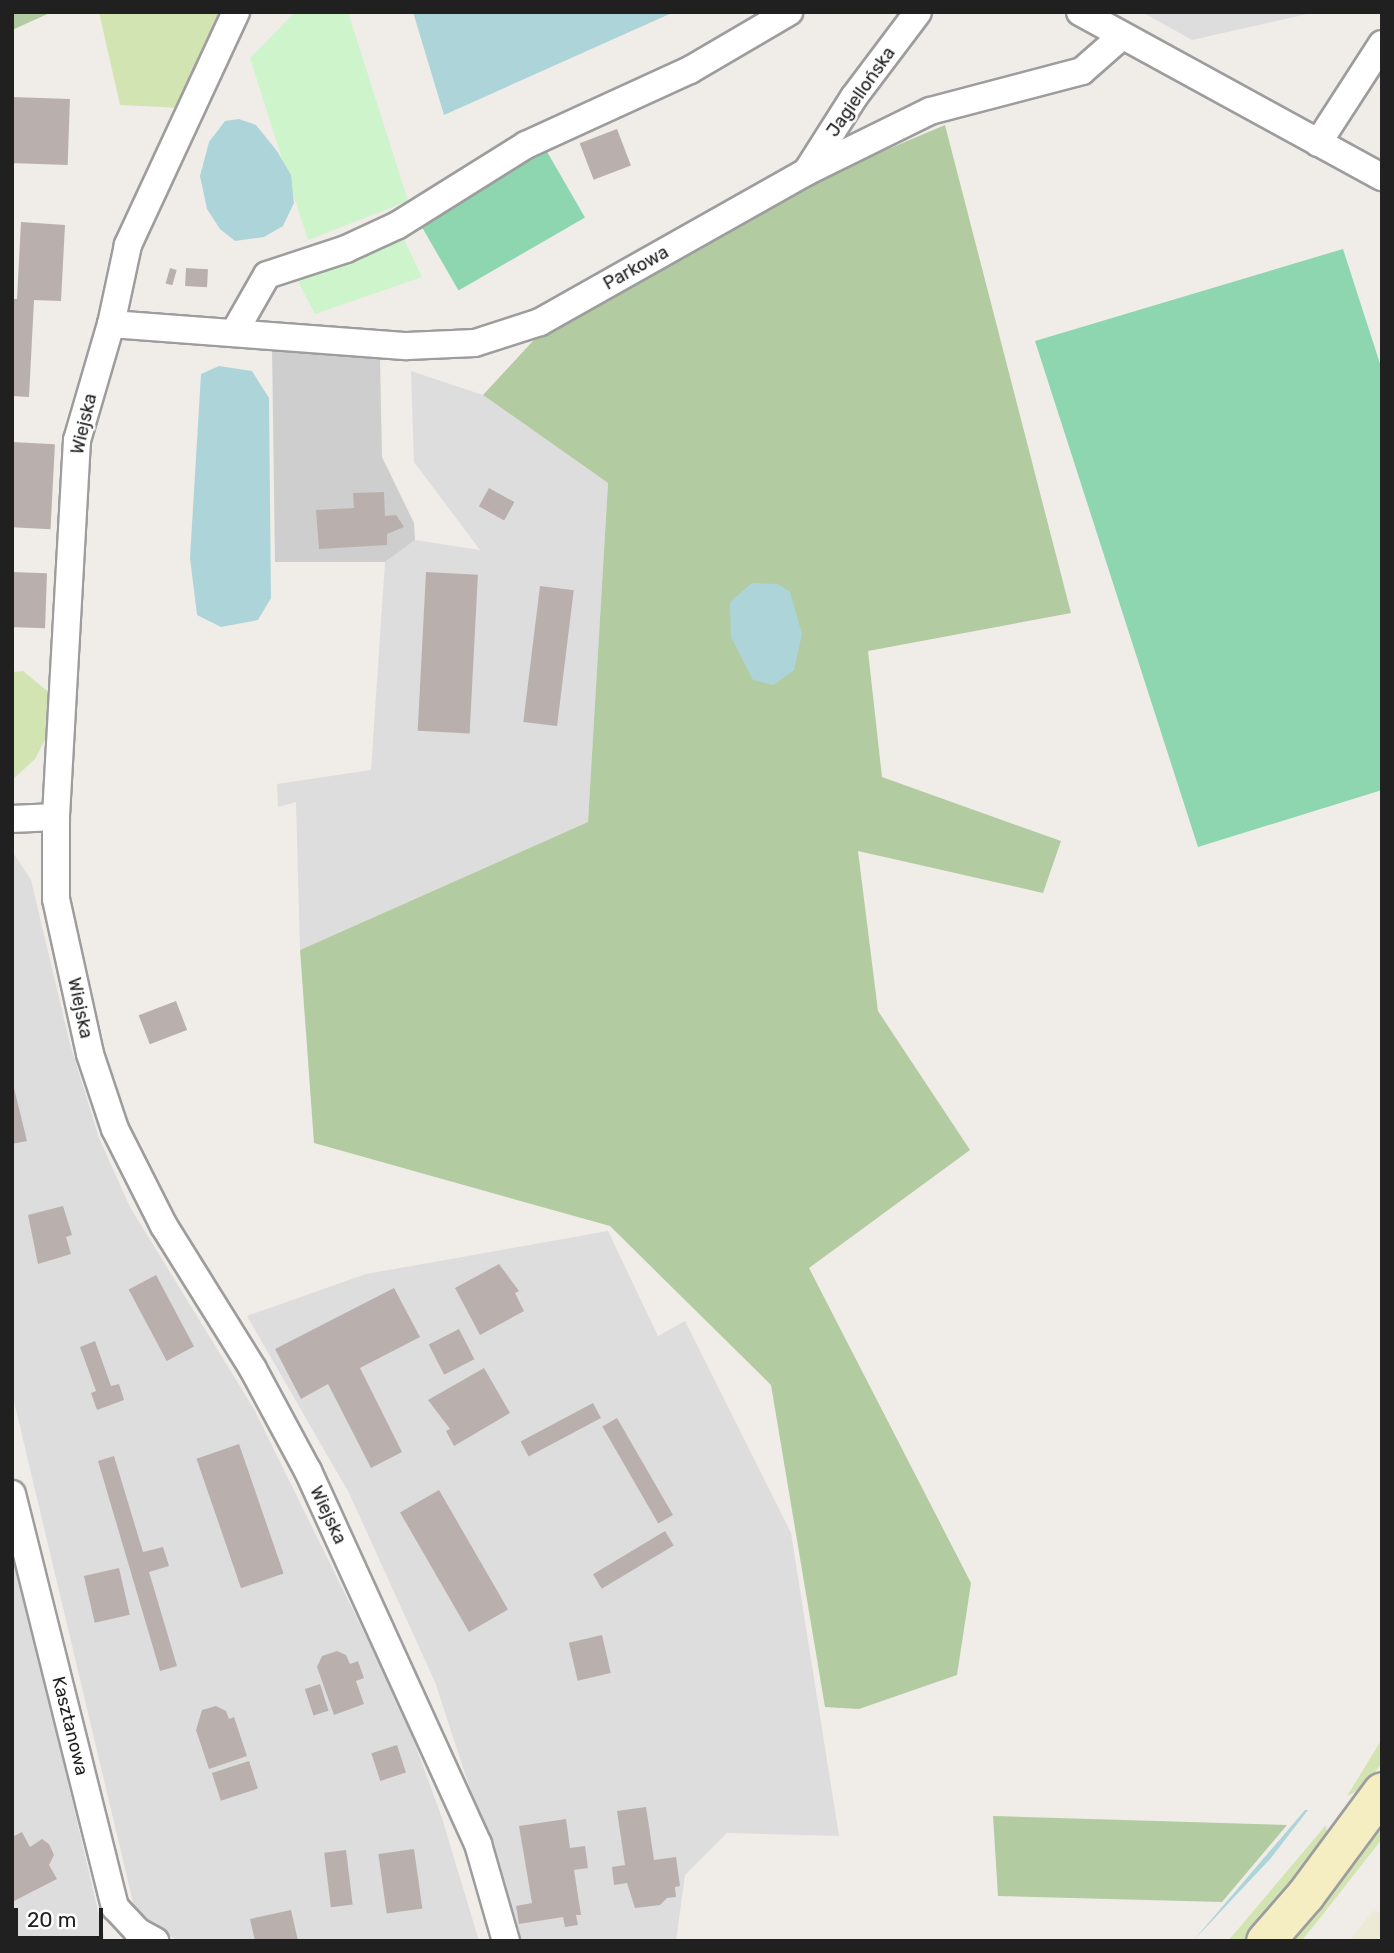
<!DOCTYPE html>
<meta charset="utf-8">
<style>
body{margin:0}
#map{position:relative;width:1394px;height:1953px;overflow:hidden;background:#f0ece8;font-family:Rubik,sans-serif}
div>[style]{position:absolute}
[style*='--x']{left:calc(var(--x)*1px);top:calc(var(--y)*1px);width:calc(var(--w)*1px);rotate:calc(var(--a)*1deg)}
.residential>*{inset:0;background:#dedddd}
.religious>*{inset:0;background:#cecece}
.farmland>*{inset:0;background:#ecead5}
.grass>*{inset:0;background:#d3e4b3}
.forest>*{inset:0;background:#b3cba1}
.park>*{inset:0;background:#cdf4ca}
.pitch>*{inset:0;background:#8ed6af;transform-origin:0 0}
.water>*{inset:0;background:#add5d9}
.building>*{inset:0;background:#b9b0ad;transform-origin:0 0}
.roads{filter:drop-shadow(2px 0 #9d9d9d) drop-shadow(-2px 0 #9d9d9d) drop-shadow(0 2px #9d9d9d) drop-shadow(0 -2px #9d9d9d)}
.street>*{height:26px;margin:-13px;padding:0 13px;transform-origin:13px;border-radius:13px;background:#fff}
.secondary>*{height:37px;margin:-18.5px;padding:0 18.5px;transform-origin:18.5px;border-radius:18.5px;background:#f4eec2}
span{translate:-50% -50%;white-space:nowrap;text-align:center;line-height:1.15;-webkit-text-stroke:5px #fff;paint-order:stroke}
.street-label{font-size:18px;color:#202020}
.frame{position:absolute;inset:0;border:14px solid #202020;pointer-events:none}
.scale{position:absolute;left:14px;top:1908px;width:89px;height:32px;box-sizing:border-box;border:4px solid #202020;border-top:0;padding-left:9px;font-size:21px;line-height:24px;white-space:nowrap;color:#202020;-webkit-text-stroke:5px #fff;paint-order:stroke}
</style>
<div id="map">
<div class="residential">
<i style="clip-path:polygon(1142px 12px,1316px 12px,1192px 40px)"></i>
<i style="clip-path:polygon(411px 371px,483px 395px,608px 483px,588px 822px,300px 950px,296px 802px,278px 807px,277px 784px,371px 770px,385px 562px,415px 540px,480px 550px,414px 462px)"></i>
<i style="clip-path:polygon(12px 851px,31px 880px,70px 1044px,99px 1138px,130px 1207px,254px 1409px,404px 1714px,442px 1818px,479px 1941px,179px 1941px,137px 1919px,12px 1393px)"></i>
<i style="clip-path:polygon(608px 1231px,658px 1336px,685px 1321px,791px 1533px,839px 1836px,727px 1833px,685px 1875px,676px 1941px,520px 1941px,435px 1682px,349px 1493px,247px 1316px,366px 1274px)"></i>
<i style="clip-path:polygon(12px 1544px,43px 1676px,105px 1941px,12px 1941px)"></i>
</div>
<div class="religious">
<i style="clip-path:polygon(272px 346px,380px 359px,382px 457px,414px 523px,415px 540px,385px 562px,275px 562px)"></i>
</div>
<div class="farmland">
<i style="clip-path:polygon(1373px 1911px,1382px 1912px,1382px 1941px,1349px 1941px)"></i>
</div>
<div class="grass">
<i style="clip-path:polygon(99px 12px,223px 12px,183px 108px,120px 105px)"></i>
<i style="clip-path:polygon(23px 671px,51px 694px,46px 738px,35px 759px,12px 780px,12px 672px)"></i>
<i style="clip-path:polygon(1382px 1739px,1382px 1762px,1376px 1771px,1367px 1786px,1347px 1796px)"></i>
<i style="clip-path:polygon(1326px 1825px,1327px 1835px,1278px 1903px,1244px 1941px,1228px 1941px)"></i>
<i style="clip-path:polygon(1382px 1831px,1382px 1839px,1313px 1927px,1301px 1941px,1285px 1941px,1372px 1835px)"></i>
</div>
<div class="forest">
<i style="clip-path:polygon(12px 12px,52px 12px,12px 30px)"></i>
<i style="clip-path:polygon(945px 125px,1071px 613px,868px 651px,882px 777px,1061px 841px,1043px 893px,858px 851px,878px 1011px,970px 1150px,809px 1268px,971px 1583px,957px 1675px,859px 1709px,825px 1707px,771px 1385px,610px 1226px,314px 1143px,300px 950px,588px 822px,608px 483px,483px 395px,544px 329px,815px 180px)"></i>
<i style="clip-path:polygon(993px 1816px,1287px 1825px,1222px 1902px,998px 1896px)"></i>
</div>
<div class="park">
<i style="clip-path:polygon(295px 12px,348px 12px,408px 201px,308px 240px,250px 58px)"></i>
<i style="clip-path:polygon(398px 227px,422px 277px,315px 314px,292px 270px)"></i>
</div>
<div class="pitch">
<i style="left:546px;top:150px;width:78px;height:146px;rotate:60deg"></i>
<i style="clip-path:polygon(1343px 249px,1382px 370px,1382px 790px,1198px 847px,1035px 341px)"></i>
</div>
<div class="water">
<i style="clip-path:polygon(413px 12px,674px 12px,444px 115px)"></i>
<i style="clip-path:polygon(239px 119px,256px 125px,277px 151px,291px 175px,294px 203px,283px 226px,264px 237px,235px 241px,220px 229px,207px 209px,200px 176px,209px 142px,225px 121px)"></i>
<i style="clip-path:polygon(219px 366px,252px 371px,269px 398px,271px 598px,258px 620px,221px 627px,197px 615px,190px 558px,201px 374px)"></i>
<i style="clip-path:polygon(752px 583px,778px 584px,790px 592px,802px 634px,794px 670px,774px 685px,753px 680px,731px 637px,730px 602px)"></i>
<i style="clip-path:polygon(1305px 1810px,1308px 1810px,1271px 1858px,1193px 1941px)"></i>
</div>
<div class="building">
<i style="left:12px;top:97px;width:58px;height:66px;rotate:2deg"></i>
<i style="left:617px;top:129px;width:39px;height:40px;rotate:69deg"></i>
<i style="clip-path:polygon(21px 222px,65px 225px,61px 301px,34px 300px,29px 397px,12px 396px,12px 299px,17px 299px)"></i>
<i style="left:170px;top:268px;width:7px;height:16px;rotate:16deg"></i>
<i style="left:186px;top:268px;width:22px;height:18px;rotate:3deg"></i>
<i style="left:12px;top:442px;width:43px;height:85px;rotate:3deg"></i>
<i style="left:489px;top:488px;width:29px;height:21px;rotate:29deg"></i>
<i style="clip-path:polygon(384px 492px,385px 516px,396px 515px,404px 527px,387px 534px,387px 545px,319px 549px,316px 510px,354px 508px,353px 493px)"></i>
<i style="left:12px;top:572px;width:35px;height:55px;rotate:2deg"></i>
<i style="left:426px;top:572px;width:52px;height:159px;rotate:3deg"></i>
<i style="left:540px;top:586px;width:34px;height:137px;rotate:7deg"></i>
<i style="left:176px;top:1001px;width:31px;height:40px;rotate:69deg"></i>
<i style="clip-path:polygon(12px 1080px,27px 1141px,12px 1144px)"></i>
<i style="clip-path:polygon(63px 1206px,72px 1235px,66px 1237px,71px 1254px,38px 1264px,28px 1215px)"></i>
<i style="clip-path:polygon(499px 1264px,519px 1291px,515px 1293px,524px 1311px,480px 1335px,455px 1288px)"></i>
<i style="left:156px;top:1275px;width:81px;height:31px;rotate:62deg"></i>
<i style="clip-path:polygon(394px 1288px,420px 1337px,360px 1368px,402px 1452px,371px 1468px,328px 1384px,301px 1399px,275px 1349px)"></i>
<i style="left:459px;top:1329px;width:34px;height:34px;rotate:63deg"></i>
<i style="clip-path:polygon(95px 1341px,111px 1386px,119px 1384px,124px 1400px,97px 1410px,91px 1393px,96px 1391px,80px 1347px)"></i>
<i style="clip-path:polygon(484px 1368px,510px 1413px,454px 1446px,446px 1431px,450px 1429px,428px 1400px)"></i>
<i style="left:593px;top:1403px;width:17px;height:82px;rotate:62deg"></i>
<i style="left:617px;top:1418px;width:112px;height:17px;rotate:60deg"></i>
<i style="left:239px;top:1444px;width:137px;height:45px;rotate:71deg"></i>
<i style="clip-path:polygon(114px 1456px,143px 1552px,163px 1547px,169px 1566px,149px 1572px,177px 1666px,160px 1671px,98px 1461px)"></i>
<i style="left:439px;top:1490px;width:138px;height:45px;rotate:60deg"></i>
<i style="left:665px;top:1531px;width:17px;height:84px;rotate:59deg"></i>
<i style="left:119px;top:1568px;width:48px;height:36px;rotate:77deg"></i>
<i style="left:602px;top:1635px;width:39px;height:34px;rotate:77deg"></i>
<i style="clip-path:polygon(337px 1651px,346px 1655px,350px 1664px,358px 1661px,364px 1678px,356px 1681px,364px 1704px,334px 1715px,317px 1667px,322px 1656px)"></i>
<i style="left:320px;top:1684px;width:28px;height:16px;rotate:72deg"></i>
<i style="clip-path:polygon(216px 1706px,226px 1711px,229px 1719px,234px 1717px,247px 1756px,209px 1769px,196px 1730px,202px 1710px)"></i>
<i style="left:397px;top:1745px;width:29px;height:27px;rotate:72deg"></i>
<i style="left:249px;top:1761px;width:29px;height:39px;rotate:72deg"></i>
<i style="clip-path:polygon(646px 1807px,654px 1860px,676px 1857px,680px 1886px,675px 1887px,676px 1897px,667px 1898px,660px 1905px,635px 1908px,627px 1883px,614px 1885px,612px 1867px,625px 1865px,617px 1811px)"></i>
<i style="clip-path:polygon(566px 1819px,570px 1848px,585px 1846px,588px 1868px,574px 1870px,581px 1915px,576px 1915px,578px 1925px,565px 1927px,563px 1917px,519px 1924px,516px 1906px,532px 1903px,519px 1826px)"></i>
<i style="clip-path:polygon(22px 1832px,30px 1847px,42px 1839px,49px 1844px,54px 1855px,49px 1865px,57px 1879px,12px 1902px,12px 1837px)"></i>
<i style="left:414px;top:1849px;width:60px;height:36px;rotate:82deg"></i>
<i style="left:346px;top:1850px;width:55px;height:22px;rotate:83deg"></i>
<i style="clip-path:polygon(291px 1910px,298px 1941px,255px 1941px,250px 1919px)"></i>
</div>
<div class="roads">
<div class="street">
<i style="--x:236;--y:12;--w:257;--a:114.9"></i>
<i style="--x:128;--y:245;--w:81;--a:102.1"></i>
<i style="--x:111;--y:324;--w:121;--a:106.3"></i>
<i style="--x:77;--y:440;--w:378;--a:93.2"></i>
<i style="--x:56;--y:817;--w:82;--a:90"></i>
<i style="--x:56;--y:899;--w:159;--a:77.6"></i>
<i style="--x:90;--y:1054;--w:79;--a:71.6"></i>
<i style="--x:115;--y:1129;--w:109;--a:63.2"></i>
<i style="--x:164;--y:1226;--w:168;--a:58.1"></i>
<i style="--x:253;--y:1369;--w:116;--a:61.7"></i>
<i style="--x:308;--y:1471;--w:410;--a:65.5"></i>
<i style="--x:478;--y:1844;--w:101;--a:73.9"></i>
<i style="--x:1080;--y:12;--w:344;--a:28.7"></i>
<i style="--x:1318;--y:143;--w:118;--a:-57.1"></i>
<i style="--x:807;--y:171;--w:88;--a:-57.6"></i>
<i style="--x:854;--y:97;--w:106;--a:-53"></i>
<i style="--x:111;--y:324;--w:297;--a:4.3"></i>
<i style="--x:407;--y:346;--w:68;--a:-2.5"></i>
<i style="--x:475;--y:343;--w:68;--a:-17.9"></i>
<i style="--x:540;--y:322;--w:305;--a:-29.4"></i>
<i style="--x:806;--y:172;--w:138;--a:-26.2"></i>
<i style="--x:930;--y:111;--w:157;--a:-14.7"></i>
<i style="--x:1082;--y:71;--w:53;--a:-41.2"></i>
<i style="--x:235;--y:331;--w:64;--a:-60.3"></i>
<i style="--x:267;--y:275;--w:83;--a:-18.2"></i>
<i style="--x:346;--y:249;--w:57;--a:-24.8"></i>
<i style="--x:398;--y:225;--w:151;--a:-32"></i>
<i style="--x:526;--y:145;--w:180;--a:-24.6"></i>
<i style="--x:690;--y:70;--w:115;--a:-30.4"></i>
<i style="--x:12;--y:819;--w:44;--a:-2.6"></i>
<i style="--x:12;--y:1494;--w:426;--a:76"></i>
<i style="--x:115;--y:1907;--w:33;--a:47"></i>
<i style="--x:137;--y:1931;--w:21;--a:29"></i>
</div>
<div class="secondary">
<i style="--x:1265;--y:1941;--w:61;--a:-49"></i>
<i style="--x:1305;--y:1895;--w:129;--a:-53.5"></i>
</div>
</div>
<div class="street-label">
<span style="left:861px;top:92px;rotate:-55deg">Jagiellońska</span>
<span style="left:636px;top:268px;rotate:-29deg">Parkowa</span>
<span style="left:84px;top:424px;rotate:-77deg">Wiejska</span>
<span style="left:80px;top:1008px;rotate:78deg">Wiejska</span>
<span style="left:328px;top:1515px;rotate:65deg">Wiejska</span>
<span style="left:70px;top:1726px;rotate:76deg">Kasztanowa</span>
</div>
<div class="frame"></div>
<div class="scale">20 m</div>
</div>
